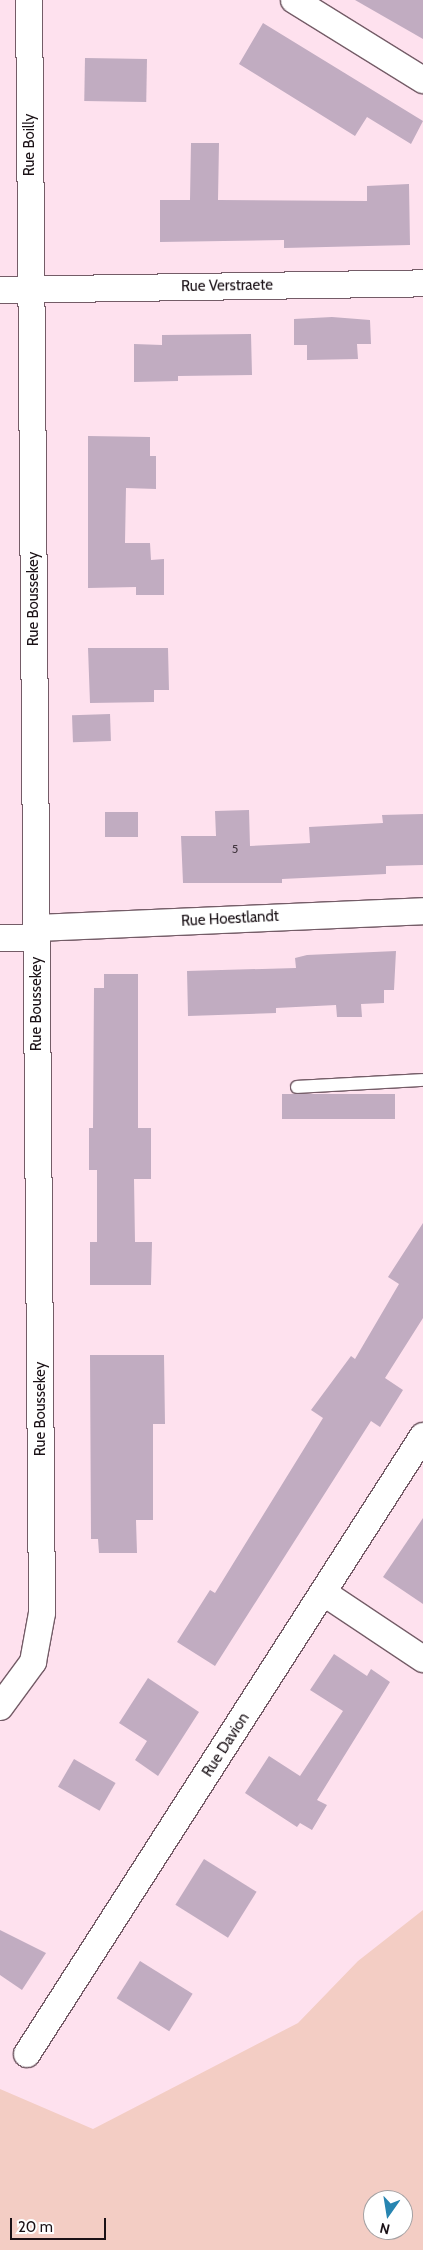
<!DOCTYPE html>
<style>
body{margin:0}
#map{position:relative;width:423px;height:2250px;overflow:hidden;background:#fee1ee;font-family:Cabin,sans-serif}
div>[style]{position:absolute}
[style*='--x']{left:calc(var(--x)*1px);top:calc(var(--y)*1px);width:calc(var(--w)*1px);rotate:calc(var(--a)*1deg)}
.green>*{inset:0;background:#f3cdc4}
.building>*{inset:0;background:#c1acc1;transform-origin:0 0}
.roads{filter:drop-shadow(1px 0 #745c67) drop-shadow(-1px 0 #745c67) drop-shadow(0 1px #745c67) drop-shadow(0 -1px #745c67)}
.service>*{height:12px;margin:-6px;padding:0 6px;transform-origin:6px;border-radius:6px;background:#fff}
.minor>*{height:26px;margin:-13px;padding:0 13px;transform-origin:13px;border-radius:13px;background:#fff}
span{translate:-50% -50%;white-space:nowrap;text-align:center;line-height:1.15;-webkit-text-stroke:4px #fff;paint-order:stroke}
.number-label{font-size:12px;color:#443841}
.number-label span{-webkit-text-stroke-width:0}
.street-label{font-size:15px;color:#1a1116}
.north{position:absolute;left:363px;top:2190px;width:50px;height:50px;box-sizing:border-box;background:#fff;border:1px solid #a3a0a2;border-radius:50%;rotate:193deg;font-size:14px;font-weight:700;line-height:20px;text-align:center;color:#1a1116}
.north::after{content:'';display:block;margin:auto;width:18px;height:22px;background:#2785b1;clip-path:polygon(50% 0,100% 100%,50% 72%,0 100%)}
.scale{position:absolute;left:10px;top:2218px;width:96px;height:22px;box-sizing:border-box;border:2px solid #1a1116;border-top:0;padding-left:6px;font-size:15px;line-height:18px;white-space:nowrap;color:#1a1116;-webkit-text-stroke:4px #fff;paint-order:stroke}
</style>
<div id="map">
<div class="green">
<i style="clip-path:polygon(evenodd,423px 1910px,423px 2250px,0 2250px,0 2089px,93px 2129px,298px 2023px,358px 1961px,423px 1910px,373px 2200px,403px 2200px,403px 2230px,373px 2230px,373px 2200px)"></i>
</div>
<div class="building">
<i style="clip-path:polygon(355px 0,423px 0,423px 39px)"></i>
<i style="clip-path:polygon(263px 23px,423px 121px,411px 144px,367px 117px,355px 136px,239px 64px)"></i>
<i style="left:85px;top:58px;width:62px;height:43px;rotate:1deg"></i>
<i style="clip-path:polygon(191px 143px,219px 143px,218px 200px,367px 201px,367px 186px,409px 184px,410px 245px,284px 248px,284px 240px,160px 242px,160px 200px,190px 200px)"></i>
<i style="clip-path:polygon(332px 317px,370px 320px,371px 344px,357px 344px,358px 359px,307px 360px,307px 345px,294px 345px,294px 319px)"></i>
<i style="clip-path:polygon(251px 334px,252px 375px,178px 376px,178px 381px,134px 382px,134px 344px,162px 345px,162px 335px)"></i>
<i style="clip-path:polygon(88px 436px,150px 437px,150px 456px,156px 456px,156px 489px,126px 488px,125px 543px,150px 543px,151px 560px,164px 559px,164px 595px,136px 595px,136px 587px,88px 588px)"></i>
<i style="clip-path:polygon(88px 648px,168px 648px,169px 690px,154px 690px,154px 702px,90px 703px)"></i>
<i style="left:110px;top:714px;width:27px;height:38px;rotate:88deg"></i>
<i style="clip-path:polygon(249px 810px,250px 846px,310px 843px,309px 827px,383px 823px,382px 815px,423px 814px,423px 865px,386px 866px,386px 874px,282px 879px,282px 883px,183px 883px,181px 836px,216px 836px,215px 811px)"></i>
<i style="left:138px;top:812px;width:25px;height:33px;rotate:90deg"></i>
<i style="clip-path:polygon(396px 951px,394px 990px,384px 990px,384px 1003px,361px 1004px,362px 1017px,337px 1017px,336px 1005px,276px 1008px,276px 1013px,188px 1016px,187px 971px,296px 968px,295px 958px,307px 955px)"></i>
<i style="clip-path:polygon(104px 974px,138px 974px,138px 1128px,151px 1128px,151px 1179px,134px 1179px,135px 1242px,152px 1242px,151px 1285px,90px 1285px,90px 1242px,97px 1242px,97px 1170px,89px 1170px,89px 1128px,93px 1128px,94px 988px,104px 988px)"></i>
<i style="left:395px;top:1094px;width:25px;height:113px;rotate:90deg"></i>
<i style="clip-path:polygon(423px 1223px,423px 1318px,385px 1378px,403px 1390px,380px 1427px,371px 1421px,215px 1666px,177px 1642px,210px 1590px,215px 1593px,323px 1418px,311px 1410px,351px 1356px,355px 1359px,399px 1284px,388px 1277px)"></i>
<i style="clip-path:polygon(90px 1355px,164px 1355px,165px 1424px,153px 1424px,153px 1520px,136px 1520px,137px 1553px,99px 1553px,98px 1539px,91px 1539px)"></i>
<i style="clip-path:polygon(423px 1518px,423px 1604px,383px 1577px)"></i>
<i style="clip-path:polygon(334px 1654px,367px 1676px,371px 1669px,390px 1682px,317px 1800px,327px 1805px,312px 1830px,300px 1823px,297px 1827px,245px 1793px,269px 1756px,300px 1776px,343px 1711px,310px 1690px)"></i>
<i style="clip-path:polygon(148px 1678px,199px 1712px,158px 1776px,135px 1760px,147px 1741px,119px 1723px)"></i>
<i style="left:74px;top:1759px;width:48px;height:32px;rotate:30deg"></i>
<i style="left:204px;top:1859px;width:62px;height:54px;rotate:32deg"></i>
<i style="clip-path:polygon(0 1930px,46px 1953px,22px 1990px,0 1975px)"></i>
<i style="left:140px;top:1961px;width:62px;height:44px;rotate:32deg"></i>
</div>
<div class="roads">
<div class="service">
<i style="--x:297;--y:1087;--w:126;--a:-3.2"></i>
</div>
<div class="minor">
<i style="--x:294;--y:0;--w:152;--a:31.8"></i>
<i style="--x:0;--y:290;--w:423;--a:-0.9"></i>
<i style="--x:37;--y:928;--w:386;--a:-2.5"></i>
<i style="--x:0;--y:938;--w:37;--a:0"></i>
<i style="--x:324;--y:1593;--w:119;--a:33.7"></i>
<i style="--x:0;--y:1707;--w:56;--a:-53.7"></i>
<i style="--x:33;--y:1662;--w:50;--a:-79.6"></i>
<i style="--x:42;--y:1613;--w:1613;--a:-90.46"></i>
<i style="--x:27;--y:2054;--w:734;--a:-57.35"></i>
</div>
</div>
<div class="number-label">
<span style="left:235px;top:849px">5</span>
</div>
<div class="street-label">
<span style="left:30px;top:145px;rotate:-90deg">Rue Boilly</span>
<span style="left:227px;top:286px;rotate:-1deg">Rue Verstraete</span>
<span style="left:34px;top:599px;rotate:-90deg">Rue Boussekey</span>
<span style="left:230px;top:919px;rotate:-3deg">Rue Hoestlandt</span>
<span style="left:37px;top:1004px;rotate:-90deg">Rue Boussekey</span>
<span style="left:41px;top:1409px;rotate:-90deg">Rue Boussekey</span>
<span style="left:226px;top:1745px;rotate:-57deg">Rue Davion</span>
</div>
<div class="north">N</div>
<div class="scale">20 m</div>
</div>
